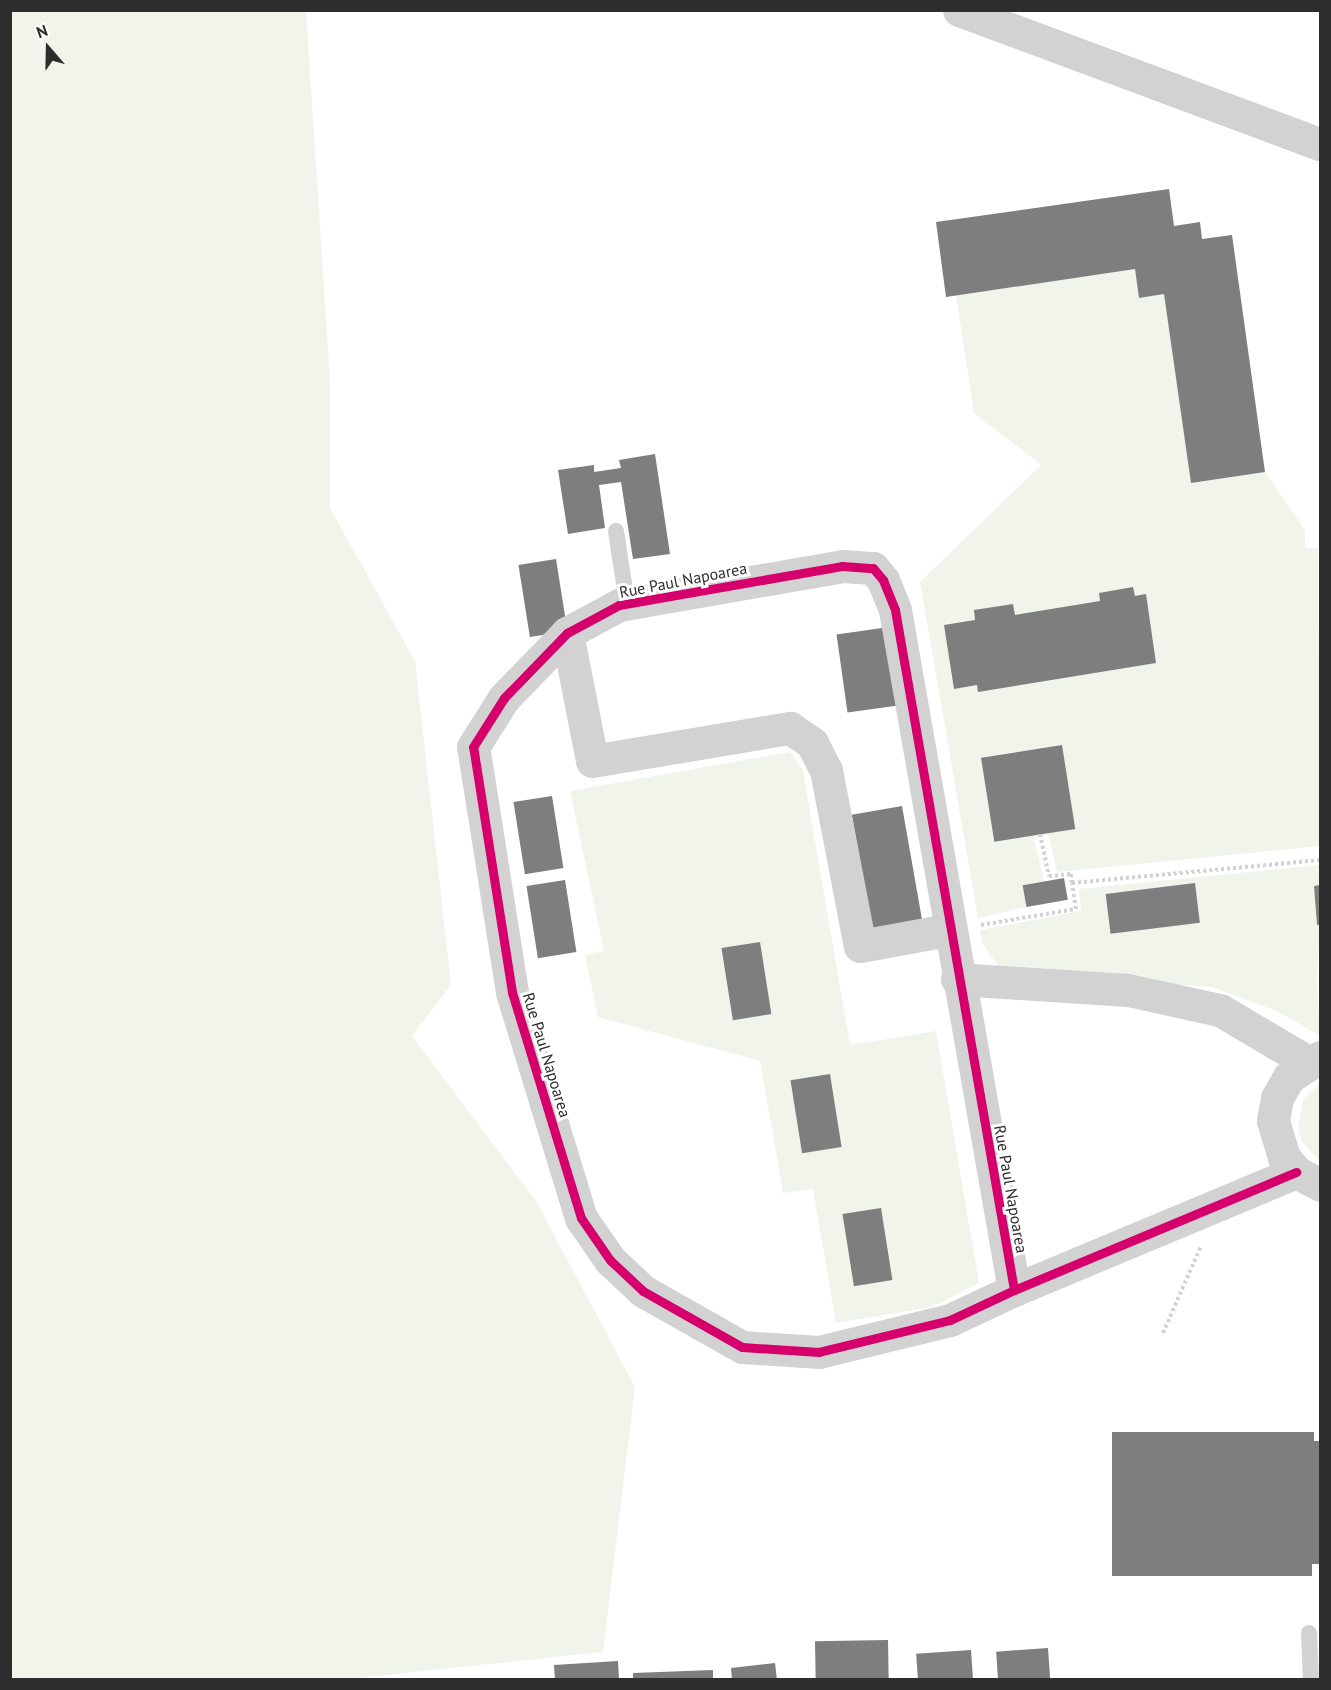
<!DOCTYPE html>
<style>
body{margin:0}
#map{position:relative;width:1331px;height:1690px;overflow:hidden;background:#fff;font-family:"PT Sans",sans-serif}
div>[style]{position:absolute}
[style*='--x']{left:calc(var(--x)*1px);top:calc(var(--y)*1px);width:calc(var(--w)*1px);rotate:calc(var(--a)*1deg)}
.green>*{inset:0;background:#f0f4eb}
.building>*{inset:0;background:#7e7e7e;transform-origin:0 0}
.path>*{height:4px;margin-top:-2px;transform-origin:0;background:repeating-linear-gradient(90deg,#d2d2d2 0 3px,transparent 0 6px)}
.service>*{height:16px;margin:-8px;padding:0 8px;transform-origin:8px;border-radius:8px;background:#d2d2d2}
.minor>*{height:33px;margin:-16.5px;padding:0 16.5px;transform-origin:16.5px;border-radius:16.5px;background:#d2d2d2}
.cycleway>*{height:9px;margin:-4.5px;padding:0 4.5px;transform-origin:4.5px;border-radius:4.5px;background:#d6006c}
span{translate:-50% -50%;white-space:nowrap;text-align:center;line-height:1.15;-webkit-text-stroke:6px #fff;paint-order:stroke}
.street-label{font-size:16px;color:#2d2d2d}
.frame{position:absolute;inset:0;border:12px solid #2d2d2d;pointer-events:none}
.north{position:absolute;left:18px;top:18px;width:60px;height:60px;-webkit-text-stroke:4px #fff;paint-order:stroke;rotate:340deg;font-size:16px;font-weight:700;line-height:24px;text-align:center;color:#2d2d2d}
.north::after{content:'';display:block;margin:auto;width:21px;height:27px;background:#2d2d2d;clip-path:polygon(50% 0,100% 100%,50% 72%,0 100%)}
</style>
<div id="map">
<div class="green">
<i style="clip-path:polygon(11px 10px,306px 11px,330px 381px,330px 508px,415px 661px,451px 985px,412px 1036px,536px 1201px,635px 1387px,603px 1652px,339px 1680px,11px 1679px)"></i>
<i style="clip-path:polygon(1135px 269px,1139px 298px,1164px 294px,1191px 483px,1265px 472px,1305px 530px,1305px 548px,1318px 548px,1320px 846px,1057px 872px,1048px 833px,1075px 828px,1062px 745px,982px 757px,994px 841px,1033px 835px,1044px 881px,1023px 885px,1026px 907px,978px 918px,920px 582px,1041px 465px,974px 413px,956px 295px)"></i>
<i style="clip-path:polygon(790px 752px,803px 771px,850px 1045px,936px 1031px,979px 1283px,932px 1307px,836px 1323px,813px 1189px,783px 1193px,760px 1061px,598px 1017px,585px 955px,604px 951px,570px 791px)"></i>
<i style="clip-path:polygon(1320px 865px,1320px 885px,1314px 886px,1317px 925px,1320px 925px,1317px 978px,1320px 1036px,1277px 1011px,1212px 987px,1009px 974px,999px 967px,982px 943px,980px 930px,1081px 911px,1079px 889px)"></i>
<i style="clip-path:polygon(1320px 1083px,1320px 1161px,1303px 1143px,1298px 1129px,1303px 1100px)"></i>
</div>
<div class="building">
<i style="clip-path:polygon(1169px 189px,1174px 226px,1200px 222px,1202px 239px,1232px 235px,1265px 472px,1191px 483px,1164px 294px,1139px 298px,1135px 269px,946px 297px,936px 222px)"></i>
<i style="clip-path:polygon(655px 454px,670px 554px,633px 559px,621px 482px,599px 485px,605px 528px,568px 534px,558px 470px,594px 465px,594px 472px,621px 468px,619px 460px)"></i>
<i style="left:556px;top:559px;width:73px;height:38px;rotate:81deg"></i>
<i style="clip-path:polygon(1133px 587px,1135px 596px,1146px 594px,1156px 663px,978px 692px,977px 685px,954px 689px,944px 625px,975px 620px,974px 610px,1013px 604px,1015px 615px,1100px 601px,1099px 593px)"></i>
<i style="left:889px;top:627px;width:79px;height:53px;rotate:82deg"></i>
<i style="left:1062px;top:745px;width:85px;height:82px;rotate:81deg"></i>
<i style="left:552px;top:796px;width:73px;height:39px;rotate:81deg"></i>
<i style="left:902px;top:806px;width:115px;height:51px;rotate:80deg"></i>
<i style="left:1064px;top:878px;width:22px;height:42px;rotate:80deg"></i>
<i style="left:565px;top:880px;width:73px;height:39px;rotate:81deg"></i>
<i style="left:1195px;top:883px;width:40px;height:90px;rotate:83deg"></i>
<i style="clip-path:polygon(1320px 885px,1320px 925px,1317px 925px,1314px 886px)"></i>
<i style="left:760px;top:942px;width:73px;height:39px;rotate:81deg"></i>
<i style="left:830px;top:1074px;width:74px;height:40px;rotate:81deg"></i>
<i style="left:881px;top:1208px;width:73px;height:39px;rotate:81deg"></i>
<i style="clip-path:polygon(1112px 1432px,1314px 1432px,1314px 1441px,1320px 1441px,1320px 1564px,1312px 1564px,1312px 1576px,1112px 1576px)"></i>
<i style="left:888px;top:1640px;width:40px;height:73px;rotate:89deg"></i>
<i style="left:1048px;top:1648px;width:32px;height:52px;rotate:86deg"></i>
<i style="left:971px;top:1650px;width:30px;height:55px;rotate:86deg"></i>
<i style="clip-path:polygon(618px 1661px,619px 1680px,555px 1680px,554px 1665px)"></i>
<i style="clip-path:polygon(775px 1663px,777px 1680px,732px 1680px,731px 1668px)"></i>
<i style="clip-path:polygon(713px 1670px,713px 1680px,633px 1680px,633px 1673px)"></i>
</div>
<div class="path">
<i style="--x:1040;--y:834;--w:43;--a:77.9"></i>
<i style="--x:1049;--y:876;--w:22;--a:-5"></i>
<i style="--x:1071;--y:874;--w:9;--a:84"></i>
<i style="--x:981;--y:925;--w:96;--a:-9.6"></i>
<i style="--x:1076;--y:909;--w:26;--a:-99"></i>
<i style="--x:1072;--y:883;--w:249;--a:-5.3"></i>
<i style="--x:1163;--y:1333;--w:95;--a:-66.4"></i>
</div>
<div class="service">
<i style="--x:616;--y:531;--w:74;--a:81.4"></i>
<i style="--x:1309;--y:1633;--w:47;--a:87.6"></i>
</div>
<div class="minor">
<i style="--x:959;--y:10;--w:385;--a:20.4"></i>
<i style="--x:567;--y:633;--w:130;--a:78.9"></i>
<i style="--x:592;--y:761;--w:201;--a:-9.5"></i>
<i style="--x:790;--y:728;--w:27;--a:34"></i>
<i style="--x:812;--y:743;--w:30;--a:63"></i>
<i style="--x:826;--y:770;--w:179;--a:79.1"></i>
<i style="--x:860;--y:946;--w:89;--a:-10.3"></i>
<i style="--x:957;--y:979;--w:171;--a:3.7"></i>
<i style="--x:1128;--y:990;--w:94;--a:12.3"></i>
<i style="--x:1220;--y:1010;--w:102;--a:30.6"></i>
<i style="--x:1320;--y:1057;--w:37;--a:147"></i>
<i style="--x:1289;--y:1077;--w:24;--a:120"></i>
<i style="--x:1277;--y:1098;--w:23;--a:100"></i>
<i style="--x:1273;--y:1121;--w:38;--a:73"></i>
<i style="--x:1284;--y:1157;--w:19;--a:51"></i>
<i style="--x:1296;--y:1172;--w:27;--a:28"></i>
<i style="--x:1014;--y:1290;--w:71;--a:154.9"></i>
<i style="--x:950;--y:1320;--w:135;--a:166.3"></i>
<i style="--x:819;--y:1352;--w:77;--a:-176.3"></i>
<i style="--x:742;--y:1347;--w:114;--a:-150.5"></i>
<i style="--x:643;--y:1291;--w:45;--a:-136.8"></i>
<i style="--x:610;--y:1260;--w:51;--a:-124.6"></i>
<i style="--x:581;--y:1218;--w:236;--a:-107"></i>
<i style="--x:512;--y:992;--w:248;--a:-99"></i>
<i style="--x:473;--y:747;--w:58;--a:-57.7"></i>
<i style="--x:504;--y:698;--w:91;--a:-45.9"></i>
<i style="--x:567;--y:633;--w:59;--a:-28.3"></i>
<i style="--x:619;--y:605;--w:226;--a:-9.9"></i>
<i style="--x:842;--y:566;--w:31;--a:4"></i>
<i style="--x:873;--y:568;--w:16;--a:50"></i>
<i style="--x:883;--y:580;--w:32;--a:68"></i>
<i style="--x:895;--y:610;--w:690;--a:80.07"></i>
<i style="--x:1014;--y:1290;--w:306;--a:-22.7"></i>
</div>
<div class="cycleway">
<i style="--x:1014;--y:1290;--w:71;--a:154.9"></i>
<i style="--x:950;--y:1320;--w:135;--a:166.3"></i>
<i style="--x:819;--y:1352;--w:77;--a:-176.3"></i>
<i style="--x:742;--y:1347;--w:114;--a:-150.5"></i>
<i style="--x:643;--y:1291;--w:45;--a:-136.8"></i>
<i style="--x:610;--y:1260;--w:51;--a:-124.6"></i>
<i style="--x:581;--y:1218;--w:236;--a:-107"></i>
<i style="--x:512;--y:992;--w:248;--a:-99"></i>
<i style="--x:473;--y:747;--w:58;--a:-57.7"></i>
<i style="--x:504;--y:698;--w:91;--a:-45.9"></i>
<i style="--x:567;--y:633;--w:59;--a:-28.3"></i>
<i style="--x:619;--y:605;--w:226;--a:-9.9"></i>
<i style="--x:842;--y:566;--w:31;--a:4"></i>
<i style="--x:873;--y:568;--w:16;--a:50"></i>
<i style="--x:883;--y:580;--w:32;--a:68"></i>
<i style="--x:895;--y:610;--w:690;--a:80.07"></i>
<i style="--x:1014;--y:1290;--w:306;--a:-22.7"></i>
</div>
<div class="street-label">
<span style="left:683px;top:580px;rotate:-11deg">Rue Paul Napoarea</span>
<span style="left:547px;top:1055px;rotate:73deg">Rue Paul Napoarea</span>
<span style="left:1011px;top:1189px;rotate:80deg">Rue Paul Napoarea</span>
</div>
<div class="frame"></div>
<div class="north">N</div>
</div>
